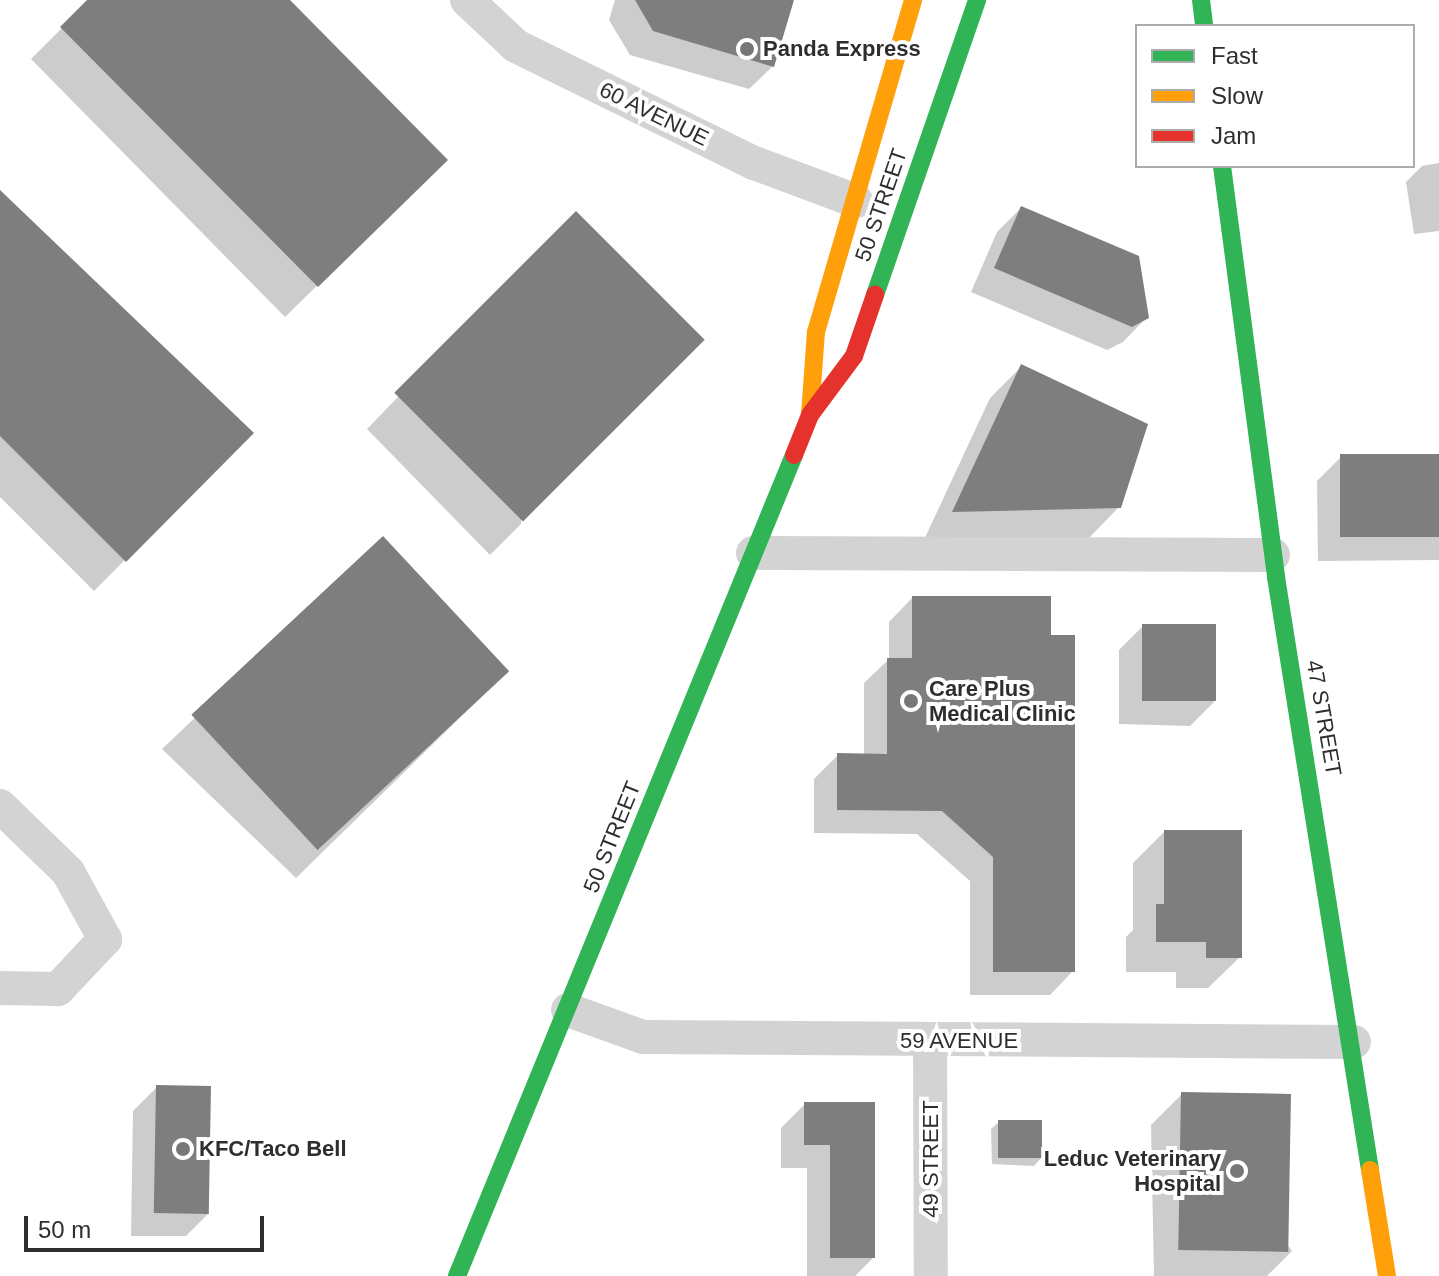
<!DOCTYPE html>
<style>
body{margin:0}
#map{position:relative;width:1439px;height:1276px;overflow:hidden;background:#fff;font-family:Arial,sans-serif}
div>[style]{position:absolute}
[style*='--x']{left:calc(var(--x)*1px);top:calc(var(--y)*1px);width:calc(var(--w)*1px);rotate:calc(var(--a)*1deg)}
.shadow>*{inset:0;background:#0003}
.building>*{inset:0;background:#7e7e7e;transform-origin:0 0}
.street>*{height:34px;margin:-17px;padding:0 17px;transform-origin:17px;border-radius:17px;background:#d3d3d3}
.fast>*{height:18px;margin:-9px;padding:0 9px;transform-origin:9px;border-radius:9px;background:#30b455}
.slow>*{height:18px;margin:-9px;padding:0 9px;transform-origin:9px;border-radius:9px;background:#ff9f0a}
.jam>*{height:18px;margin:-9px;padding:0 9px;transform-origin:9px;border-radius:9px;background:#e5322d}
.dots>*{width:22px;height:22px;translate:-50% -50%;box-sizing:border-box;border:4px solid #fff;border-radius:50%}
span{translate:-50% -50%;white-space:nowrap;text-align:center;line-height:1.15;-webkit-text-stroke:8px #fff;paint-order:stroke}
.poi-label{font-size:22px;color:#2e2e2e;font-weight:700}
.left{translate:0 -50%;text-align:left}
.right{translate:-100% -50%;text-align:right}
.street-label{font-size:22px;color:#2e2e2e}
.legend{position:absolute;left:1135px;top:24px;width:280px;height:144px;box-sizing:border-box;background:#fff;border:2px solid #ababab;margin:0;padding:10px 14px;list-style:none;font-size:24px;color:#2e2e2e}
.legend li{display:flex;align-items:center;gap:16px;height:40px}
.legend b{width:40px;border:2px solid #ababab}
.scale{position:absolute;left:24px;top:1216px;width:240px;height:36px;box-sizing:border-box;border:4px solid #2e2e2e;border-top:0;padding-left:10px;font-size:24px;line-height:28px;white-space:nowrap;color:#2e2e2e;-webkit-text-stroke:6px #fff;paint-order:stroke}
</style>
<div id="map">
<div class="shadow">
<i style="clip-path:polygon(90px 0,287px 0,445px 160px,285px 317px,31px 59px)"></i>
<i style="clip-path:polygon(615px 0,792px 0,773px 66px,749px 89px,630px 55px,609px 20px)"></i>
<i style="clip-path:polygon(1439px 163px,1439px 231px,1414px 234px,1406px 182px,1422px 166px)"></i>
<i style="clip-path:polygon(0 193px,251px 433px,94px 591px,0 497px)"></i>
<i style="clip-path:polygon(1021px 208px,1147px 317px,1123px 342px,1107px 350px,971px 292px,997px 232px)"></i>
<i style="clip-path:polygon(545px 245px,521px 524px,490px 555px,367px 429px)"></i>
<i style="clip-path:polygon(1021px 367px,1119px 507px,1088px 539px,923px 542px,990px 398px)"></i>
<i style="clip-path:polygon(1439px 456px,1439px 560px,1318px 561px,1317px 481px,1341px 457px)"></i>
<i style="clip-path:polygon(383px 539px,475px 703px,296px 878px,162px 749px)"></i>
<i style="clip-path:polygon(912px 598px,1049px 637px,1073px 971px,1050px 995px,970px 995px,970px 881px,917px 834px,814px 833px,814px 779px,838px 755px,864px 756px,864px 683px,889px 659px,889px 622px)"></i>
<i style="clip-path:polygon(1143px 626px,1214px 702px,1190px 726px,1119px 724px,1119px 650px)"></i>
<i style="clip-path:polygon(1164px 832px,1240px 957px,1208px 988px,1176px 988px,1176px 972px,1126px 972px,1126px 937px,1133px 930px,1133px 863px)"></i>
<i style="clip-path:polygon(157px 1087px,209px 1213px,186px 1236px,131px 1236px,133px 1111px)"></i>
<i style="clip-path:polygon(1182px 1094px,1292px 1251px,1267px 1276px,1154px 1276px,1151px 1125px)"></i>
<i style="clip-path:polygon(805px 1104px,873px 1104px,873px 1258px,855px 1276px,807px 1276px,807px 1168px,781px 1168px,781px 1128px)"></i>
<i style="clip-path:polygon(999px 1122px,1041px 1158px,1034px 1166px,992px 1164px,991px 1129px)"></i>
</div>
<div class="building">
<i style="clip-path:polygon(87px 0,290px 0,448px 160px,318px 287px,60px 27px)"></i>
<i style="clip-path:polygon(635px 0,794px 0,774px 67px,653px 31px)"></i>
<i style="clip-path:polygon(0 190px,254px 433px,126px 562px,0 436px)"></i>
<i style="clip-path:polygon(1021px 206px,1139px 256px,1149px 318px,1132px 327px,994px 268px)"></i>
<i style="left:576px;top:211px;width:182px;height:257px;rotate:45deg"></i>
<i style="clip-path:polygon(1021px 364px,1148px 424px,1121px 508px,952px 512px)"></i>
<i style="left:1439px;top:454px;width:83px;height:99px;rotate:90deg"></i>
<i style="left:383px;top:536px;width:185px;height:262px;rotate:47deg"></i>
<i style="clip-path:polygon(912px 596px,1051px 596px,1051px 635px,1075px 635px,1075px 972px,993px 972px,993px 857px,942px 811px,837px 810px,837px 753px,887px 754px,887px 658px,912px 658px)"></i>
<i style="left:1142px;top:624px;width:74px;height:77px"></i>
<i style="clip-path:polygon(1164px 830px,1242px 830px,1242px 958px,1206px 958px,1206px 942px,1156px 942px,1156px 904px,1164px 904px)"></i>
<i style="left:156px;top:1085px;width:55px;height:128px;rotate:1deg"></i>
<i style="left:1181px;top:1092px;width:110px;height:158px;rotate:1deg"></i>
<i style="clip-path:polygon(804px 1102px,875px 1102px,875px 1258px,830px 1258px,830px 1145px,804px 1145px)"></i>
<i style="left:998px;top:1120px;width:44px;height:38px"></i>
</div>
<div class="street">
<i style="--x:467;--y:0;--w:67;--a:43.2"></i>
<i style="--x:516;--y:46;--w:265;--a:26.2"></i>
<i style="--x:754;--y:163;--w:109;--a:20.4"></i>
<i style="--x:753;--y:553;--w:520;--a:0.22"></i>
<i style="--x:0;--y:806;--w:95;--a:44.1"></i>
<i style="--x:68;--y:872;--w:77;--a:61.1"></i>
<i style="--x:105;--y:939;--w:69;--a:133.2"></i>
<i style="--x:58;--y:989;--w:58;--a:-179"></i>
<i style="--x:568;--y:1010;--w:80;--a:19.8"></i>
<i style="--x:643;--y:1037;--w:711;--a:0.4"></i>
<i style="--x:930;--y:1041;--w:235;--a:89.8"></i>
</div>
<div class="fast">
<i style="--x:1201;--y:0;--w:26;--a:83"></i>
<i style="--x:1222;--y:166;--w:415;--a:82.5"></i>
<i style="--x:1276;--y:577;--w:600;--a:80.99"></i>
<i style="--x:875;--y:295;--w:312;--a:-70.9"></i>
<i style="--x:457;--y:1276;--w:887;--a:-67.68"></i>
</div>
<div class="slow">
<i style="--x:810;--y:415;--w:83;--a:-85.9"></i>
<i style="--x:816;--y:332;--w:346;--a:-73.7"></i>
<i style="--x:1370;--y:1170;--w:107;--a:80.9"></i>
</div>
<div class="jam">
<i style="--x:794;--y:455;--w:43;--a:-68.2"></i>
<i style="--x:810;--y:415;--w:74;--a:-53.3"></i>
<i style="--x:854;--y:356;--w:65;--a:-71"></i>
</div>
<div class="dots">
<i style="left:747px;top:49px;background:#777"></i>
<i style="left:911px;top:701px;background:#777"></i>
<i style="left:183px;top:1149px;background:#777"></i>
<i style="left:1237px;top:1171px;background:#777"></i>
</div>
<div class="poi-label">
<span class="left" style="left:763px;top:49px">Panda Express</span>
<span class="left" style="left:929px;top:701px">Care Plus<br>Medical Clinic</span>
<span class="left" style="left:199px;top:1149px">KFC/Taco Bell</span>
<span class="right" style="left:1221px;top:1171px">Leduc Veterinary<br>Hospital</span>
</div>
<div class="street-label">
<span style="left:654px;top:114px;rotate:26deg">60 AVENUE</span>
<span style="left:881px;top:205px;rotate:-71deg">50 STREET</span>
<span style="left:1324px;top:718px;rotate:80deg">47 STREET</span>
<span style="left:612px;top:837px;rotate:-68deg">50 STREET</span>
<span style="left:959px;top:1041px">59 AVENUE</span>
<span style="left:931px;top:1159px;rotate:-90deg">49 STREET</span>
</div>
<ul class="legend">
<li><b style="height:10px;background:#30b455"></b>Fast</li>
<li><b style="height:10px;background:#ff9f0a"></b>Slow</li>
<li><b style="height:10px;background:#e5322d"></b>Jam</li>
</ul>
<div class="scale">50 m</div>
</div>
